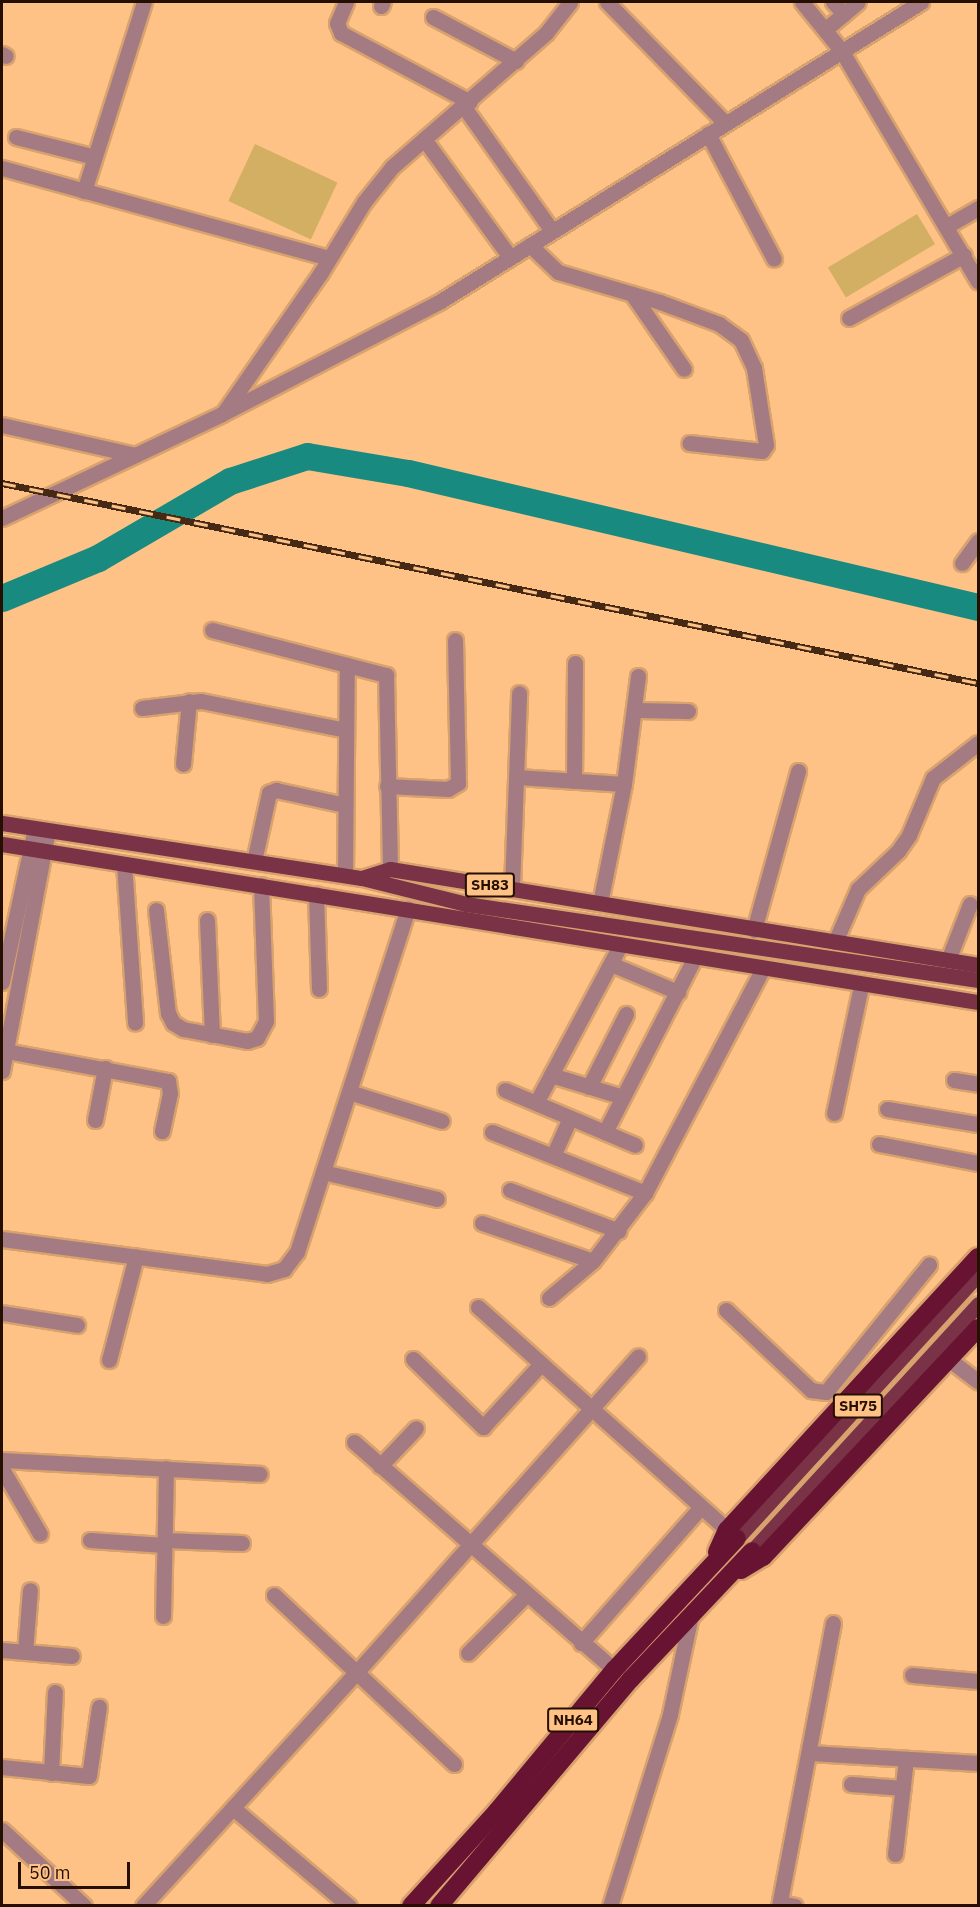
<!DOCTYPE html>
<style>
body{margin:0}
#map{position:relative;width:980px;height:1907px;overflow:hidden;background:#ffc286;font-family:"IBM Plex Sans",sans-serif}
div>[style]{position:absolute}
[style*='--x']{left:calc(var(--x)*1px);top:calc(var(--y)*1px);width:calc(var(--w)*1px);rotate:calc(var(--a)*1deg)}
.river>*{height:27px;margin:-13.5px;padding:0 13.5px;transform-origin:13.5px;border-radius:13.5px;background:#198a7f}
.building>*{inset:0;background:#d3af63;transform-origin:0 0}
.roads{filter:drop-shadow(2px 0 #d8a26e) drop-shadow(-2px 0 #d8a26e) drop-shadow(0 2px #d8a26e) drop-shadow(0 -2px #d8a26e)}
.minor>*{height:15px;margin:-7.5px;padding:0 7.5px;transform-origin:7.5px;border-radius:7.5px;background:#a57b83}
.major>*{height:15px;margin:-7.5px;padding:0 7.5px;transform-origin:7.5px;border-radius:7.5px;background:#793246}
.highway>*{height:18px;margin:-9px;padding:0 9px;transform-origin:9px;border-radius:9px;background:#671331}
.rail>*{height:7px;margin-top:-3.5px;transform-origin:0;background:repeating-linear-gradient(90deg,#ffc286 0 14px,#452914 0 28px);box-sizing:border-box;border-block:2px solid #452914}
span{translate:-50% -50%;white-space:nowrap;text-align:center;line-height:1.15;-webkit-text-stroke:5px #ffc286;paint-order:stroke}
.shield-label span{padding:2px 4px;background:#ffc286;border:2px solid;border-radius:4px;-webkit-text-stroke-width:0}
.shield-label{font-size:15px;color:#250f00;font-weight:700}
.frame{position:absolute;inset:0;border:3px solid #250f00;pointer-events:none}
.scale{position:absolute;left:18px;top:1862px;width:112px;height:27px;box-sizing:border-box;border:3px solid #250f00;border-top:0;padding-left:8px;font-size:18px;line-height:21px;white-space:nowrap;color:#250f00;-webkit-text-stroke:4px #ffc286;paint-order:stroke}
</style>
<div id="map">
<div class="river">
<i style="--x:2;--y:598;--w:104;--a:-22.6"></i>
<i style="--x:98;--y:558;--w:153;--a:-30.3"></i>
<i style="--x:230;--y:481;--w:81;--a:-18"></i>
<i style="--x:307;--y:456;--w:102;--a:9.6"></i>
<i style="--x:408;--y:473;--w:586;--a:13.23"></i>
</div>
<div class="building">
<i style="left:255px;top:144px;width:91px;height:63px;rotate:25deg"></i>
<i style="left:917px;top:214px;width:35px;height:104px;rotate:59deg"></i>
</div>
<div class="roads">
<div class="minor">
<i style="--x:346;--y:2;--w:23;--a:113"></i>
<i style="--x:337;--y:23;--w:11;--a:68"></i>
<i style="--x:341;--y:33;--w:146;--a:28.1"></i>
<i style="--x:607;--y:2;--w:169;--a:45.7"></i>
<i style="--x:802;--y:2;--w:62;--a:50.9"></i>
<i style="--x:841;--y:50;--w:269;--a:59.4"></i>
<i style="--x:833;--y:2;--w:16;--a:47"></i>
<i style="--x:381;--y:6;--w:4;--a:-63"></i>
<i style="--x:433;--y:17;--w:94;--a:27.9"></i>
<i style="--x:827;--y:28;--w:40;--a:-40"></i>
<i style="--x:2;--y:54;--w:4;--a:27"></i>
<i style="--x:464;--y:107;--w:152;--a:54.6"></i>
<i style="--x:708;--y:134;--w:141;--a:62.2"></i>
<i style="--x:16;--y:137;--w:81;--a:14.2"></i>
<i style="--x:424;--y:139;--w:146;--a:53.9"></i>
<i style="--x:2;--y:168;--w:339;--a:15.4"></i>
<i style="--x:84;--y:191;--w:198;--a:-72.4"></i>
<i style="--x:947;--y:226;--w:36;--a:-30"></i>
<i style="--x:530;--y:245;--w:39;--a:44"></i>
<i style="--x:558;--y:272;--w:106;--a:16.4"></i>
<i style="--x:660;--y:302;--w:63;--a:20.4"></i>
<i style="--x:719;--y:324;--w:27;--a:36"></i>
<i style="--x:741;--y:340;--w:31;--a:65"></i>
<i style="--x:754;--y:368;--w:78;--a:81.1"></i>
<i style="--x:766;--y:445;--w:7;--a:124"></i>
<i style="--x:762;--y:451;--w:73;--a:-173.7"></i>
<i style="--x:632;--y:294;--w:91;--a:55.3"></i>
<i style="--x:849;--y:318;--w:131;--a:-28.7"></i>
<i style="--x:224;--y:412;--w:168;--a:-55.2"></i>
<i style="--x:320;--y:274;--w:84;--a:-58.6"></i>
<i style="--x:364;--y:202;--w:45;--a:-51.3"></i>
<i style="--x:392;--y:167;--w:204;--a:-41"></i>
<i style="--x:546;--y:33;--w:39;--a:-52"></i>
<i style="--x:2;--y:425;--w:136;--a:12.7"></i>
<i style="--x:2;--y:518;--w:243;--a:-25.3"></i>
<i style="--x:222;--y:414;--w:244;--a:-27.3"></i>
<i style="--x:439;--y:302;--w:568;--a:-31.9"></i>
<i style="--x:962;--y:563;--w:27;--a:-54"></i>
<i style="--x:212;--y:630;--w:180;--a:14.5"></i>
<i style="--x:386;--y:675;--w:194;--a:88.8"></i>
<i style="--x:142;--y:708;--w:59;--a:-6.8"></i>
<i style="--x:201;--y:701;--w:148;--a:11.3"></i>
<i style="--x:634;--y:710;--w:54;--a:1.1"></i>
<i style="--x:183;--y:764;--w:63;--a:-84.6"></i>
<i style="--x:517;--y:777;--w:107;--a:3.7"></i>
<i style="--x:574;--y:781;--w:118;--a:-89.5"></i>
<i style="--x:387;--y:786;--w:61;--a:2.8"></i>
<i style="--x:448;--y:789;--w:12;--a:-31"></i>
<i style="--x:458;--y:783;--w:143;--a:-91.2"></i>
<i style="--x:254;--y:861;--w:70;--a:-77.6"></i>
<i style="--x:269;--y:793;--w:8;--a:-23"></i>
<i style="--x:276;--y:790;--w:71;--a:12.3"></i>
<i style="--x:124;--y:864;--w:159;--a:86"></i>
<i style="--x:345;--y:875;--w:210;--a:-89.5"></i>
<i style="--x:512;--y:888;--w:195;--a:-87.9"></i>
<i style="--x:316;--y:894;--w:95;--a:88.2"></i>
<i style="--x:600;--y:903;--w:121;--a:-78.6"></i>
<i style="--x:624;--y:784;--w:109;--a:-82.6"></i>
<i style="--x:156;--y:910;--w:104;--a:83.4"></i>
<i style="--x:168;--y:1013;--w:11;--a:63"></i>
<i style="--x:173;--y:1023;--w:12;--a:31"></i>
<i style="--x:183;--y:1029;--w:65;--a:10.6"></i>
<i style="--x:247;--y:1041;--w:10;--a:-17"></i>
<i style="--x:257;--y:1038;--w:19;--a:-62"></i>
<i style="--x:266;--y:1021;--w:136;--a:-92.1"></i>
<i style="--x:207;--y:920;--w:115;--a:87.5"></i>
<i style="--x:754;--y:930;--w:165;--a:-74.5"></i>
<i style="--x:835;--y:942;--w:58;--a:-66.5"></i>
<i style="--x:858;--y:889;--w:55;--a:-43.5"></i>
<i style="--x:898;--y:851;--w:19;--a:-55"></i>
<i style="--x:909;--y:835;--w:62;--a:-67.2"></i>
<i style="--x:933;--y:778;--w:57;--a:-37.9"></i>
<i style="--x:948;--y:960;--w:60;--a:-68.6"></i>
<i style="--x:611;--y:964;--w:73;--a:22.7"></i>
<i style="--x:2;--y:982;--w:157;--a:-77.9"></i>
<i style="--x:6;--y:1051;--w:165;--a:10.5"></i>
<i style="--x:168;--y:1081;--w:12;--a:81"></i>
<i style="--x:170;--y:1093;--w:39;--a:102"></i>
<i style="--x:2;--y:1071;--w:245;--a:-79.2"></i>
<i style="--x:551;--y:1075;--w:75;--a:17"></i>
<i style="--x:954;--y:1080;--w:24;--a:9"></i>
<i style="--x:589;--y:1087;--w:82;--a:-63.1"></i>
<i style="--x:505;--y:1090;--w:141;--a:22.9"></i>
<i style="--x:349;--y:1092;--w:97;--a:17.3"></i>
<i style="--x:536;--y:1103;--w:178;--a:-61.9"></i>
<i style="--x:887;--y:1109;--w:92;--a:9.4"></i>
<i style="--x:834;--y:1113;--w:130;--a:-78"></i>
<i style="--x:95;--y:1120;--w:53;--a:-79.1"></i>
<i style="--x:492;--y:1132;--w:165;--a:21.7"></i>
<i style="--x:605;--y:1132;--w:195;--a:-62.8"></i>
<i style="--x:879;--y:1144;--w:101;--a:10.9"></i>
<i style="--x:553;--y:1156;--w:42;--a:-65.9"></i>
<i style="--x:323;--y:1172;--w:117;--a:13.3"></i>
<i style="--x:510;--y:1190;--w:116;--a:20.6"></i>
<i style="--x:482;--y:1223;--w:117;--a:18.9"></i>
<i style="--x:2;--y:1239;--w:267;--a:7.5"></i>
<i style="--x:267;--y:1274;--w:18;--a:-16"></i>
<i style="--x:284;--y:1269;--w:21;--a:-53"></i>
<i style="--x:297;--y:1252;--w:361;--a:-72.1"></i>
<i style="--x:549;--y:1298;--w:57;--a:-40.1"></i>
<i style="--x:593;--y:1261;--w:86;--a:-52.6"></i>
<i style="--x:645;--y:1193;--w:252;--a:-62.3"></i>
<i style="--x:478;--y:1307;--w:334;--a:41.8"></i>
<i style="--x:726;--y:1310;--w:117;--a:43.3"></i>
<i style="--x:811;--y:1390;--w:15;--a:8"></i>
<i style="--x:826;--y:1392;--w:164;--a:-51"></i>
<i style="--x:2;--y:1313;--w:76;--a:9.1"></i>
<i style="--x:413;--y:1359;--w:98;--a:44.2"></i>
<i style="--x:483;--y:1427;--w:84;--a:-47.4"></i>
<i style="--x:109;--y:1360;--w:107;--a:-75.4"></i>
<i style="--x:951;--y:1361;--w:34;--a:37"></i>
<i style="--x:354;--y:1442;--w:346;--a:41.2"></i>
<i style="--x:2;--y:1460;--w:258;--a:3.1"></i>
<i style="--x:380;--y:1466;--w:52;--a:-46.5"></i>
<i style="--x:2;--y:1469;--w:75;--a:59.7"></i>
<i style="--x:90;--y:1540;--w:74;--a:3.9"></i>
<i style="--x:164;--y:1540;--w:78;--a:2.2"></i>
<i style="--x:274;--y:1595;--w:247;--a:43.2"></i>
<i style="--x:163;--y:1616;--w:148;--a:-88.8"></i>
<i style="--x:581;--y:1643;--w:181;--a:-48.6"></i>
<i style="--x:2;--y:1650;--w:70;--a:4.9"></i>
<i style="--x:25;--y:1652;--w:62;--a:-85.4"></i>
<i style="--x:468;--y:1653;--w:82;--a:-45"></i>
<i style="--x:912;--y:1675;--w:66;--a:5.2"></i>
<i style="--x:810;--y:1753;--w:168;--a:3.4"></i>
<i style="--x:2;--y:1767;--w:87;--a:5.9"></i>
<i style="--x:89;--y:1776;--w:70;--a:-81.8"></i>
<i style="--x:51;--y:1773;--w:81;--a:-87.2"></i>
<i style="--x:851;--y:1784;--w:52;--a:4.4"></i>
<i style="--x:233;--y:1808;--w:152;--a:40.2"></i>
<i style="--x:2;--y:1830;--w:112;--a:42.8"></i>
<i style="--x:895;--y:1854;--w:96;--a:-83.4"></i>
<i style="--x:780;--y:1903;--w:15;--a:11"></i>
<i style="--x:143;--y:1906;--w:316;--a:-47.6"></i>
<i style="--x:356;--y:1673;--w:424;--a:-48.3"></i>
<i style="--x:610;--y:1906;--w:201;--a:-72.6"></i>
<i style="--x:670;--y:1714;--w:101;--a:-78"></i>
<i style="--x:779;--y:1906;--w:288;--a:-79.2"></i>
</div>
<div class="major">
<i style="--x:2;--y:823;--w:364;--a:8.7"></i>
<i style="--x:362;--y:878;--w:29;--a:-18"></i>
<i style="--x:390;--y:869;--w:596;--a:9.27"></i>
<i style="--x:2;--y:844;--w:989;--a:9.2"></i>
<i style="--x:362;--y:878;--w:107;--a:14"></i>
<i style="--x:466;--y:904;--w:518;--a:8.44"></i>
<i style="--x:737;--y:1538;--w:357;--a:-47.6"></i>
<i style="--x:752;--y:1551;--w:335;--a:-47.5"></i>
</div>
<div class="highway">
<i style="--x:717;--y:1552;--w:24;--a:-66"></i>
<i style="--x:727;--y:1530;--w:371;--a:-47.4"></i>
<i style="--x:741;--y:1570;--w:26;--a:-31"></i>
<i style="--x:763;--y:1557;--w:314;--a:-46.8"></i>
<i style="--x:411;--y:1906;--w:128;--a:-47.8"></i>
<i style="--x:497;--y:1811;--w:183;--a:-50.3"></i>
<i style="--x:614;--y:1670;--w:180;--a:-47"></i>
<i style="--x:439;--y:1906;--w:297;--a:-49.8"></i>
<i style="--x:631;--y:1679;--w:176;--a:-46.6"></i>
</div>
</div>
<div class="rail">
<i style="--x:2;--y:483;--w:996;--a:11.58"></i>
</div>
<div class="shield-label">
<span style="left:490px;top:885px">SH83</span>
<span style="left:858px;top:1406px">SH75</span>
<span style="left:573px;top:1720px">NH64</span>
</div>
<div class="frame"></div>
<div class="scale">50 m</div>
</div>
